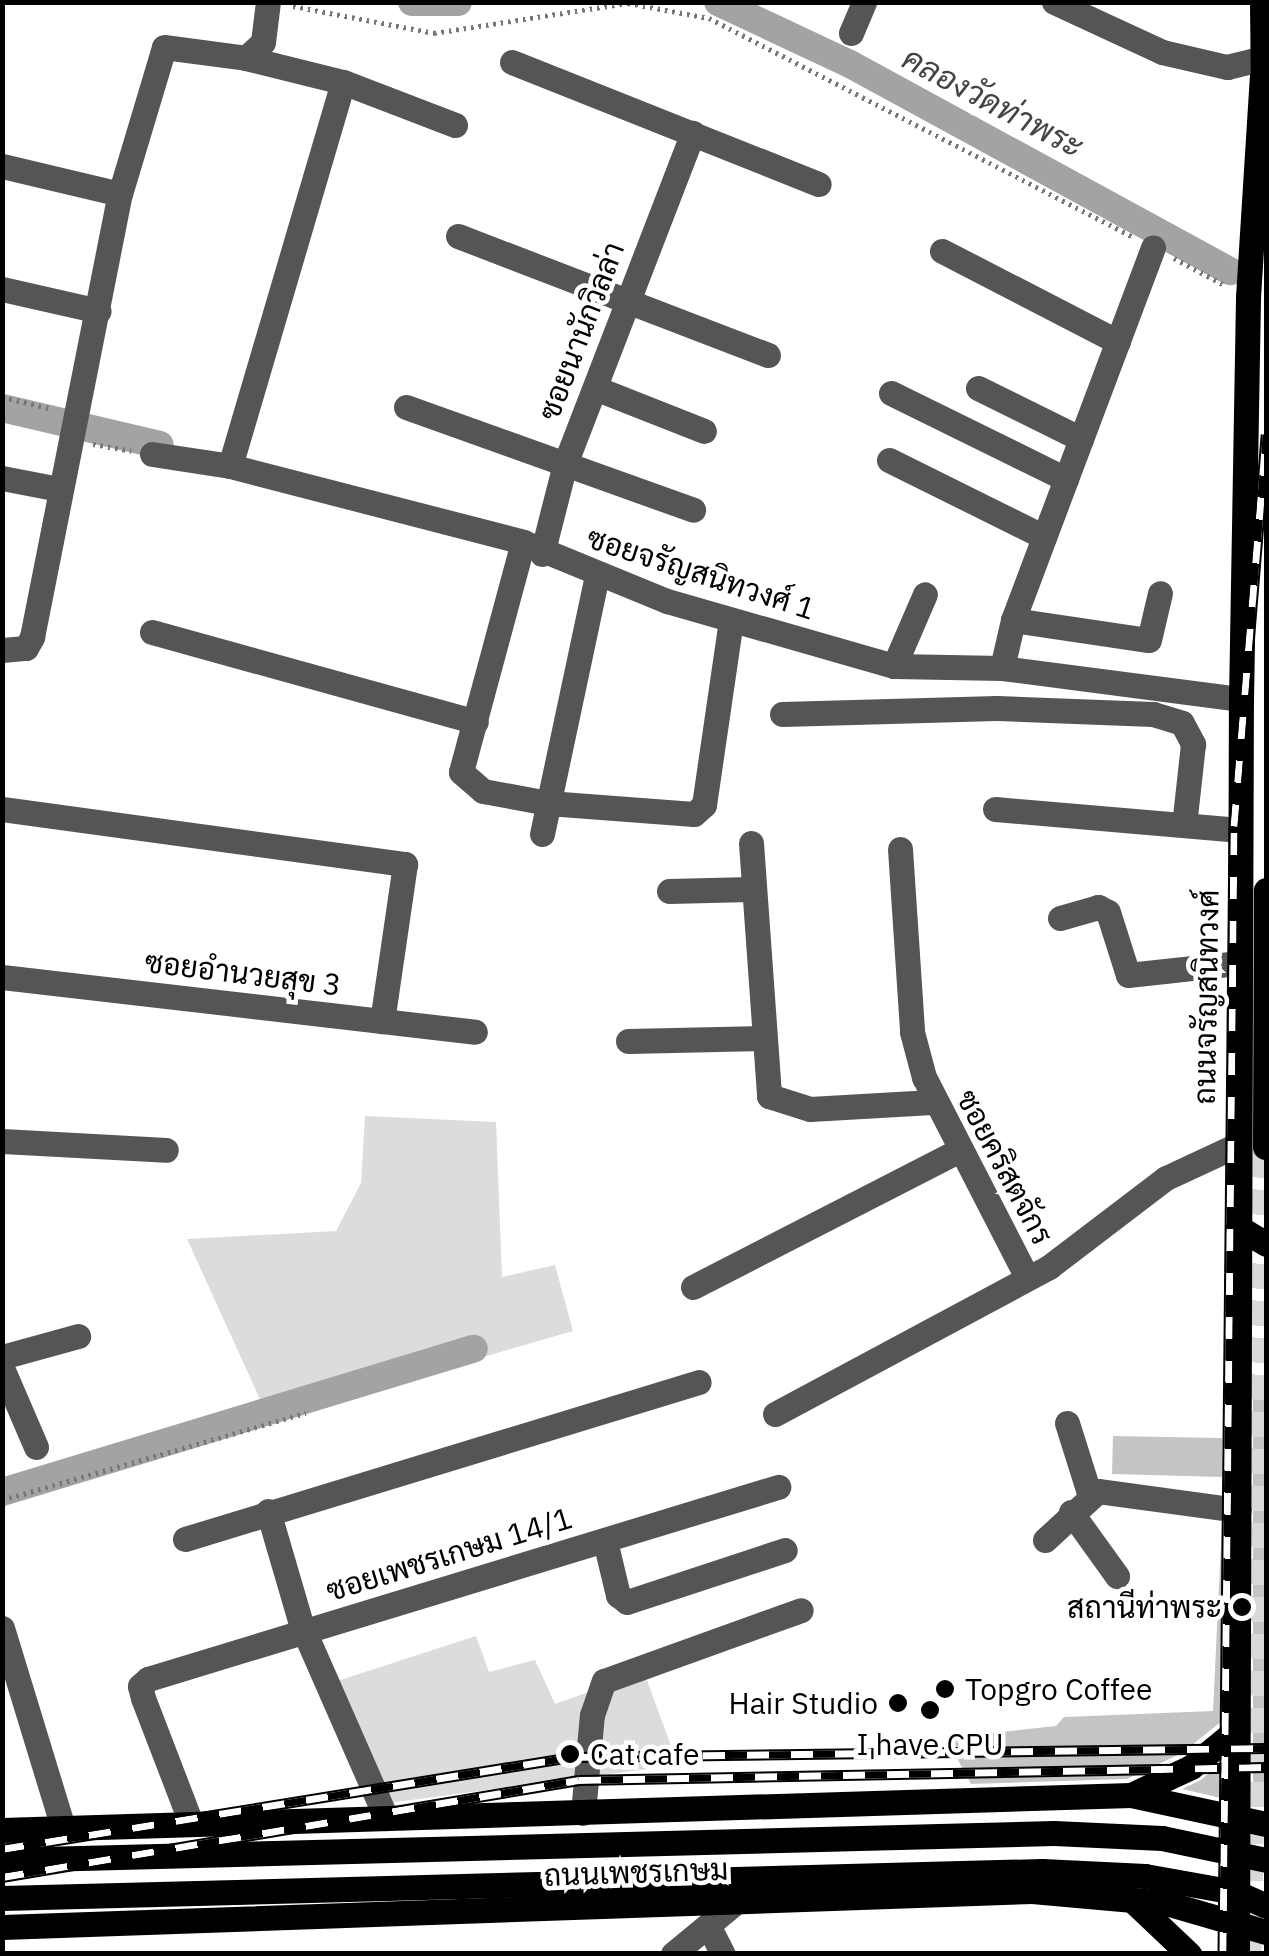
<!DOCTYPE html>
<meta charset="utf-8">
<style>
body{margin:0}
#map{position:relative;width:1269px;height:1956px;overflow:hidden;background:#fff;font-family:"IBM Plex Sans",Sarabun,sans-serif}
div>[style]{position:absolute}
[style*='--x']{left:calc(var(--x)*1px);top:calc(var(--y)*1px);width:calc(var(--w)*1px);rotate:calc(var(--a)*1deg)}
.green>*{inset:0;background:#dcdcdc}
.canal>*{height:28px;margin:-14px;padding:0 14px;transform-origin:14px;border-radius:14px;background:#a3a3a3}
.building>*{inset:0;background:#c4c4c4;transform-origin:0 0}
.major-tunnel>*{height:25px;margin-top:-12.5px;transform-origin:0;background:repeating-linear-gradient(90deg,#d9d9d9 0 25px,transparent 0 37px)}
.path>*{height:5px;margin-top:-2.5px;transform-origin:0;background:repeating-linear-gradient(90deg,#777 0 2.5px,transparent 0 7.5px)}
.minor>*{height:25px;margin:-12.5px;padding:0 12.5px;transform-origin:12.5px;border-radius:12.5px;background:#555}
.major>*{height:25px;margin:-12.5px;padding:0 12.5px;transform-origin:12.5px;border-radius:12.5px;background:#000}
.rail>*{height:11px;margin-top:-5.5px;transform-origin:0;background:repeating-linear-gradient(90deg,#fff 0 22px,#000 0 44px);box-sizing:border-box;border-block:2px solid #000}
.dots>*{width:28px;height:28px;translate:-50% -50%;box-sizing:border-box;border:5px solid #fff;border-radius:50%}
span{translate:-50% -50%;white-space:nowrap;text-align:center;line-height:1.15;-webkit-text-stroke:9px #fff;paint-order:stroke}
.street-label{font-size:30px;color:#000}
.poi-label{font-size:30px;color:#000}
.right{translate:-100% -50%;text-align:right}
.left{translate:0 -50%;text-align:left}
.water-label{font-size:32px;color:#444;font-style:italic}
.frame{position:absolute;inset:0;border:5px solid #000;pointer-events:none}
</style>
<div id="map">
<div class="green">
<i style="clip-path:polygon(365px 1116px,496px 1122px,502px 1277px,555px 1265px,573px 1331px,269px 1419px,187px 1239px,336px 1231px,361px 1183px)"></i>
<i style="clip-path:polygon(476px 1636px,489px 1672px,535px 1660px,555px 1704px,644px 1672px,678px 1765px,381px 1804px,328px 1684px)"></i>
</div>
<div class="canal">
<i style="--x:412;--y:2;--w:46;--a:0"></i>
<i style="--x:718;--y:2;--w:146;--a:25.2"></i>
<i style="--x:850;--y:64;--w:433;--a:28.6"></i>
<i style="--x:2;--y:408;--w:162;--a:13.2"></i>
<i style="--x:2;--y:1492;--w:493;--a:-16.9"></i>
</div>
<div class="building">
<i style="left:1266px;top:1399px;width:408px;height:13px;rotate:90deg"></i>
<i style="clip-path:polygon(1113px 1436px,1222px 1438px,1222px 1491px,1222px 1477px,1112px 1474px)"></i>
<i style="clip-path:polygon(1222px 1524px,1222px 1721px,1182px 1753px,1127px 1779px,971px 1784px,946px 1738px,1056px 1726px,1064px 1717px,1213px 1711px)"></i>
<i style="clip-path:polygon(1221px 1763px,1221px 1798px,1182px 1789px,1201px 1780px)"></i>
</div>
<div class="major-tunnel">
<i style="--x:1249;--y:1954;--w:807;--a:-88.86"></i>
</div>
<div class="path">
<i style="--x:293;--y:6;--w:144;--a:10.8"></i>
<i style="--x:434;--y:33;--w:196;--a:-8.8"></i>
<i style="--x:628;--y:3;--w:82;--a:10.5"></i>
<i style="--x:709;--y:18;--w:477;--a:27.3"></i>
<i style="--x:1174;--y:258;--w:59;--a:28.3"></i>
<i style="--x:2;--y:397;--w:52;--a:13.2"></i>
<i style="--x:93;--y:444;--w:39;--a:10"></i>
<i style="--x:2;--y:1500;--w:316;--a:-16"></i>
</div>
<div class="minor">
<i style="--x:1054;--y:2;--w:119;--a:24.8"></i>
<i style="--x:1162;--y:52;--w:67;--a:13"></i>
<i style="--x:1227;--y:67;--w:36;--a:-14"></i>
<i style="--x:851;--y:33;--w:34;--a:-67"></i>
<i style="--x:246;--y:58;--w:23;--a:-43"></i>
<i style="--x:263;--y:42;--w:40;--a:-82.9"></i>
<i style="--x:512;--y:62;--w:330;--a:21.7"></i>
<i style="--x:2;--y:166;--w:121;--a:13.3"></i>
<i style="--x:458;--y:236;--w:332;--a:21"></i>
<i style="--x:942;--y:251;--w:198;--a:27.3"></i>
<i style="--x:2;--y:289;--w:99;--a:12.8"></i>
<i style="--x:595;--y:388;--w:117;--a:21.5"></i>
<i style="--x:978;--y:388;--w:115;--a:26.3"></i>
<i style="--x:891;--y:393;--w:195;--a:26.2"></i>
<i style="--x:406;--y:407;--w:305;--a:19.7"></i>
<i style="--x:152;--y:454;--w:79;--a:8.7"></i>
<i style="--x:230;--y:466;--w:303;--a:14.5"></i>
<i style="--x:523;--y:542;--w:156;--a:22.3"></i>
<i style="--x:667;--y:601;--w:236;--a:16"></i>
<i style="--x:894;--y:666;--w:108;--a:1.1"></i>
<i style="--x:1002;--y:668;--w:241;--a:7.4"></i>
<i style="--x:889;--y:460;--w:173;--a:26.4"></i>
<i style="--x:230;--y:466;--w:400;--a:-73.6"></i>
<i style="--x:2;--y:478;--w:58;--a:10.9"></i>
<i style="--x:523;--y:542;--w:238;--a:105.1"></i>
<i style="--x:461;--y:772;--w:29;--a:41"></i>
<i style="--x:483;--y:791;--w:66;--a:10.5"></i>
<i style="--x:548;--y:803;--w:146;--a:4.3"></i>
<i style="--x:694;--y:814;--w:13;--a:-42"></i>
<i style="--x:704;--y:805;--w:187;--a:-81.7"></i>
<i style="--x:542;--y:554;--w:93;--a:-75.7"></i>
<i style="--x:565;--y:464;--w:355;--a:-68.9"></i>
<i style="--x:1013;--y:620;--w:137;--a:8.4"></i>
<i style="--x:1149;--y:640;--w:48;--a:-76.8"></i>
<i style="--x:152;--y:632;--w:336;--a:15.5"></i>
<i style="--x:2;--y:650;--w:24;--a:-5"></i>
<i style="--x:26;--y:648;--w:13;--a:-61"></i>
<i style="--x:32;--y:637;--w:452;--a:-78.8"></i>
<i style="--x:120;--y:194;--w:153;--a:-73.3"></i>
<i style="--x:164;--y:47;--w:83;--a:7.6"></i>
<i style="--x:246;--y:58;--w:100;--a:13.9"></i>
<i style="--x:343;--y:82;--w:120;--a:21"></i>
<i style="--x:894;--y:666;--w:78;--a:-66.7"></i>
<i style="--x:1002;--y:668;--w:49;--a:-77.1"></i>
<i style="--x:1013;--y:620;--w:398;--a:-69.4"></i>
<i style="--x:782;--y:714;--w:215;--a:-1.6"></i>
<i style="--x:997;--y:708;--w:156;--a:2.2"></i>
<i style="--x:1153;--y:714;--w:30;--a:17"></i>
<i style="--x:1182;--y:723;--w:24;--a:62"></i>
<i style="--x:1193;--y:744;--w:81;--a:96.3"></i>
<i style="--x:2;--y:809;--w:407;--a:7.8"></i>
<i style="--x:405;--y:864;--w:159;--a:98.3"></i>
<i style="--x:995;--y:809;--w:246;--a:4.9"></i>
<i style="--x:542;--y:834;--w:264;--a:-78"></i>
<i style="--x:751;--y:843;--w:254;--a:85.9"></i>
<i style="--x:769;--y:1096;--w:43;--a:17.6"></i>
<i style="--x:810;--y:1109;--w:122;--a:-3.3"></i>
<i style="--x:900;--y:849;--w:183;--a:86.2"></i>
<i style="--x:912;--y:1032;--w:47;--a:75.1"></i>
<i style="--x:924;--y:1077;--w:225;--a:62.8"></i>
<i style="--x:669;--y:891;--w:82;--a:-1.4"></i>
<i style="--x:1060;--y:918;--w:40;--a:-16"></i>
<i style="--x:1098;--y:907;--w:11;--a:27"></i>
<i style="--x:1108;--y:912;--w:66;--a:72.4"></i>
<i style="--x:1128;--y:975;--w:112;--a:-6.2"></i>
<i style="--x:2;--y:977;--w:476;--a:6.6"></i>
<i style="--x:628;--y:1041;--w:136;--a:-1.3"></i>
<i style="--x:2;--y:1141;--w:164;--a:3.1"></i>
<i style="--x:693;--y:1287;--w:298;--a:-27.2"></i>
<i style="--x:2;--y:1357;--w:79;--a:-15.4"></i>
<i style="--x:2;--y:1368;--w:86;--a:66.7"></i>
<i style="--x:775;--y:1414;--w:311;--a:-28.2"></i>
<i style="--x:1049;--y:1267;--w:147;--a:-37.3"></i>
<i style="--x:1166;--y:1178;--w:78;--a:-24.9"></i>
<i style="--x:1067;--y:1423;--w:77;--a:72.5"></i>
<i style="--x:268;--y:1511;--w:118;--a:73.7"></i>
<i style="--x:301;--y:1624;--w:212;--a:66.3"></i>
<i style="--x:1071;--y:1512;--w:79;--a:54.3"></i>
<i style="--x:185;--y:1539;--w:537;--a:-16.99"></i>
<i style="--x:1045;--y:1540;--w:72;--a:-42.8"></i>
<i style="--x:1098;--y:1491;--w:142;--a:7.7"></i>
<i style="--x:605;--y:1541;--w:56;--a:76.5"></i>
<i style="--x:618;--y:1595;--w:11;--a:38"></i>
<i style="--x:627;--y:1602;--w:166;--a:-18.2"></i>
<i style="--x:2;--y:1628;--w:209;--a:73"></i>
<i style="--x:583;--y:1813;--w:98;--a:-84.8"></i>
<i style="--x:592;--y:1715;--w:36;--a:-71"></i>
<i style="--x:604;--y:1681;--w:209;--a:-19.8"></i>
<i style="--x:191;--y:1823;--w:134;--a:-111"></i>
<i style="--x:143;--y:1698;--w:12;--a:-104"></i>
<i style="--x:140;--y:1686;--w:11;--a:-41"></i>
<i style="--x:148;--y:1679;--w:659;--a:-16.95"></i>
<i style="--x:709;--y:1927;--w:30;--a:63"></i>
<i style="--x:673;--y:1954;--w:83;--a:-39.6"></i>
</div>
<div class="major">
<i style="--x:1262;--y:2;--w:90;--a:89.4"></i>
<i style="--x:1265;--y:1147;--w:257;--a:-89.8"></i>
<i style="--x:1238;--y:1227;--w:33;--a:31"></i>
<i style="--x:1131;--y:1795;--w:66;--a:-25"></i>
<i style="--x:1191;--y:1767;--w:57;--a:-39.3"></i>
<i style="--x:2;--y:1830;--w:1130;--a:-1.78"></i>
<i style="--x:1131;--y:1795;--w:138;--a:12.1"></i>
<i style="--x:2;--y:1860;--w:1052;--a:-1.47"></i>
<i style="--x:1054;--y:1833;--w:108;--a:2.7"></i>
<i style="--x:1162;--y:1838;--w:106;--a:11.9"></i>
<i style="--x:2;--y:1898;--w:1040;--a:-1.49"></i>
<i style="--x:1042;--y:1871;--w:103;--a:2.8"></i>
<i style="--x:1145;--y:1876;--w:91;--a:10.1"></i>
<i style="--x:1235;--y:1892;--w:34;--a:24"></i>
<i style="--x:1132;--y:1900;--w:79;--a:43.5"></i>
<i style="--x:2;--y:1927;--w:1031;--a:-2"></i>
<i style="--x:1032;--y:1891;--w:135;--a:5.1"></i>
<i style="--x:1166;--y:1903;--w:104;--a:16.2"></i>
<i style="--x:1237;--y:1954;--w:1255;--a:-89.82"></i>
<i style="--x:1241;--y:699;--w:402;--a:-89"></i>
<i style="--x:1248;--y:297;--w:220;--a:-86.4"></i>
</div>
<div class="rail">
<i style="--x:2;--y:1849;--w:576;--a:-9.18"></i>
<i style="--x:571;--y:1757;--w:695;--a:-0.74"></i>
<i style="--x:2;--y:1877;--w:585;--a:-9.54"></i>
<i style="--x:579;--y:1780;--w:687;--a:-1.08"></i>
<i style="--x:1223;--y:1954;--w:1128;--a:-89.44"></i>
<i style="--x:1234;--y:826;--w:393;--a:-85.3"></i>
</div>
<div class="dots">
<i style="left:1242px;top:1607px;background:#000"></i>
<i style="left:945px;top:1689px;background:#000"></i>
<i style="left:898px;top:1703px;background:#000"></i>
<i style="left:930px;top:1710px;background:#000"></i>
<i style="left:570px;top:1754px;background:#000"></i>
</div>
<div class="street-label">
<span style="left:581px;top:331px;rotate:-69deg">ซอยนานักวิลล่า</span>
<span style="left:701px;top:573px;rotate:18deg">ซอยจรัญสนิทวงศ์ 1</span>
<span style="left:243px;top:973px;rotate:7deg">ซอยอำนวยสุข 3</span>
<span style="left:1206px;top:997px;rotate:-89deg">ถนนจรัญสนิทวงศ์</span>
<span style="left:1005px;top:1167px;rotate:62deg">ซอยคริสตจักร</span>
<span style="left:449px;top:1554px;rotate:-17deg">ซอยเพชรเกษม 14/1</span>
<span style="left:636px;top:1872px;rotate:-2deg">ถนนเพชรเกษม</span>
</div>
<div class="poi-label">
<span class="right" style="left:1222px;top:1607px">สถานีท่าพระ</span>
<span class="left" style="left:965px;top:1689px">Topgro Coffee</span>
<span class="right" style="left:878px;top:1703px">Hair Studio</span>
<span style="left:930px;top:1744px">I have CPU</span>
<span class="left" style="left:590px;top:1754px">Cat cafe</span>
</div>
<div class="water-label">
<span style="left:993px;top:102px;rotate:28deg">คลองวัดท่าพระ</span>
</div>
<div class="frame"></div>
</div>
